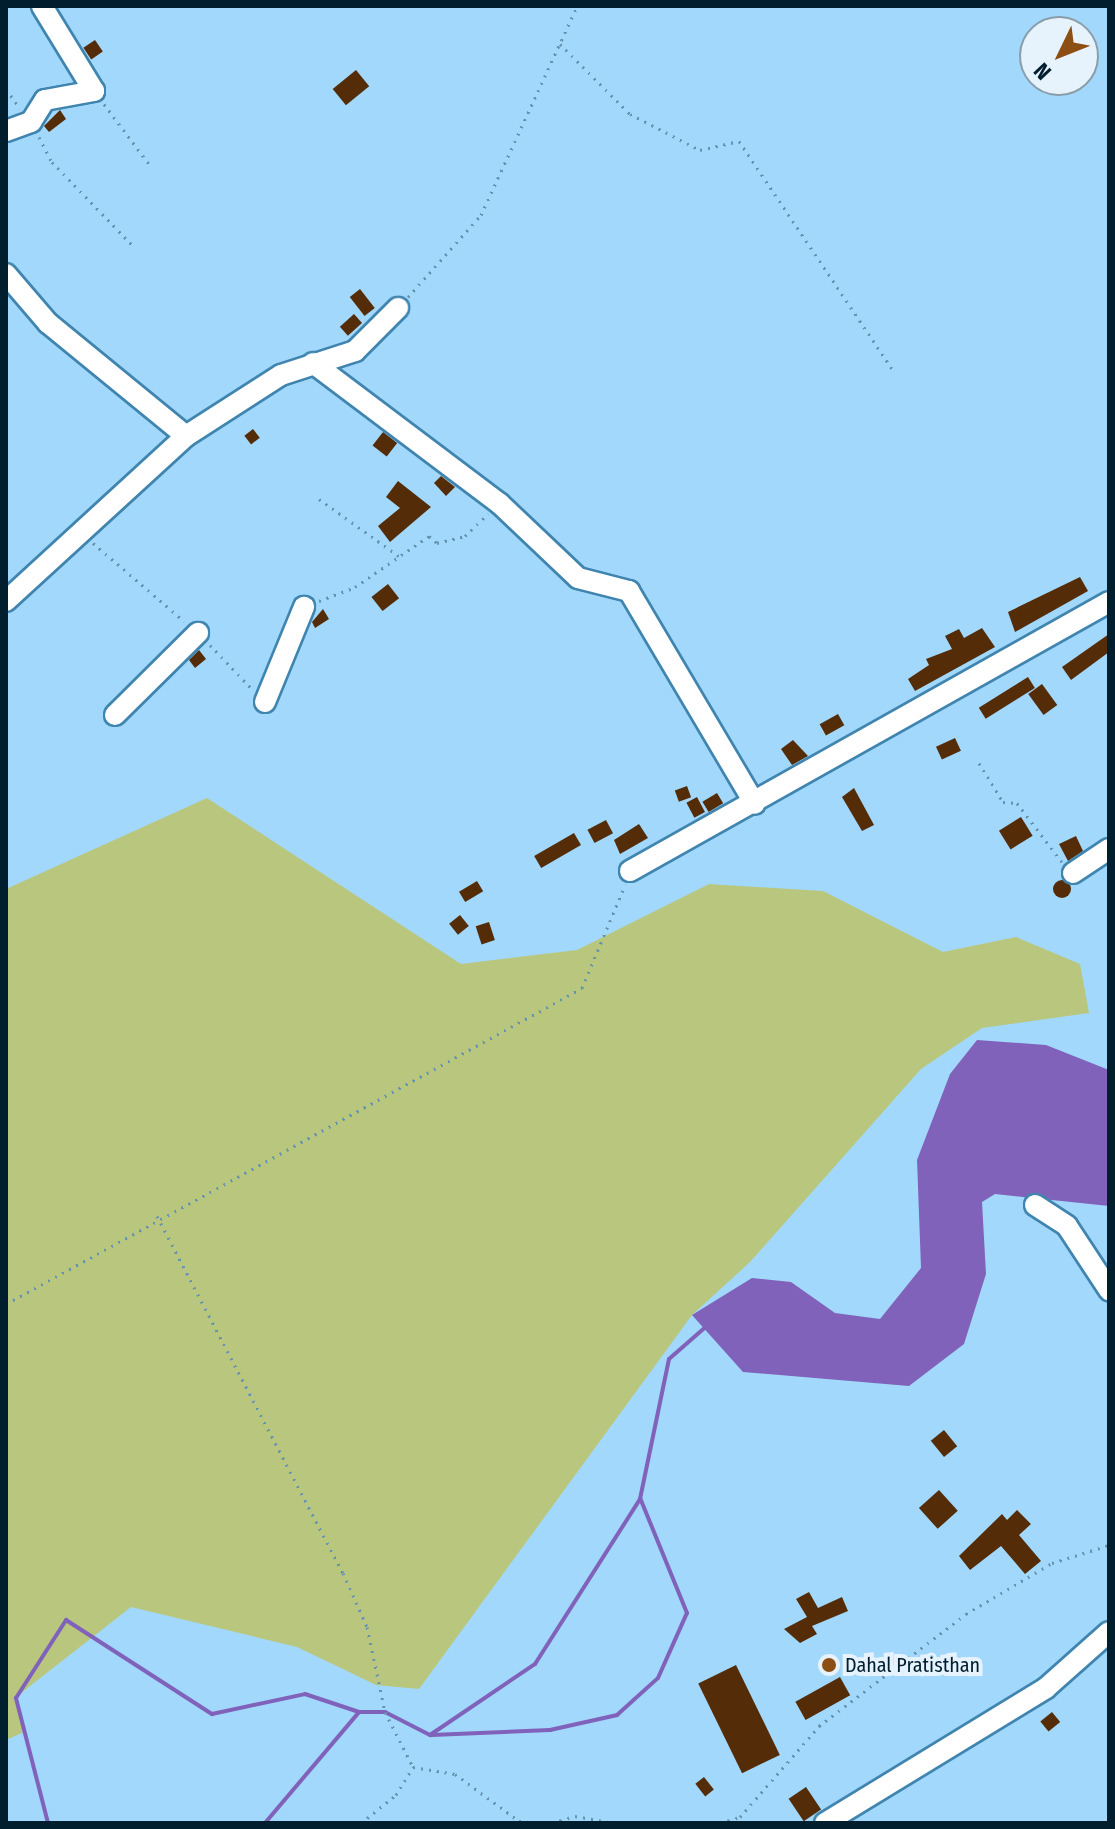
<!DOCTYPE html>
<style>
body{margin:0}
#map{position:relative;width:1115px;height:1829px;overflow:hidden;background:#a2d8fc;font-family:"Fira Sans Condensed",sans-serif}
div>[style]{position:absolute}
[style*='--x']{left:calc(var(--x)*1px);top:calc(var(--y)*1px);width:calc(var(--w)*1px);rotate:calc(var(--a)*1deg)}
.green>*{inset:0;background:#b9c77e}
.water>*{inset:0;background:#8062bb}
.stream>*{height:4px;margin:-2px;padding:0 2px;transform-origin:2px;border-radius:2px;background:#8062bb}
.building>*{inset:0;background:#542c08;transform-origin:0 0}
.round{border-radius:50%}
.path>*{height:3px;margin-top:-1.5px;transform-origin:0;background:repeating-linear-gradient(90deg,#6693af 0 2px,transparent 0 8px)}
.roads{filter:drop-shadow(2px 0 #4085af) drop-shadow(-2px 0 #4085af) drop-shadow(0 2px #4085af) drop-shadow(0 -2px #4085af)}
.minor>*{height:20px;margin:-10px;padding:0 10px;transform-origin:10px;border-radius:10px;background:#fff}
.dots>*{width:22px;height:22px;translate:-50% -50%;box-sizing:border-box;border:4px solid #e6f3fd;border-radius:50%}
span{translate:-50% -50%;white-space:nowrap;text-align:center;line-height:1.15;-webkit-text-stroke:8px #e6f3fd;paint-order:stroke}
.poi-label{font-size:20px;color:#011e2e}
.left{translate:0 -50%;text-align:left}
.frame{position:absolute;inset:0;border:8px solid #011e2e;pointer-events:none}
.north{position:absolute;left:1019px;top:16px;width:80px;height:80px;box-sizing:border-box;background:#e6f3fd;border:2px solid #8a9eaa;border-radius:50%;rotate:227deg;font-size:22px;font-weight:700;line-height:32px;text-align:center;color:#011e2e}
.north::after{content:'';display:block;margin:auto;width:28px;height:36px;background:#8d4e14;clip-path:polygon(50% 0,100% 100%,50% 72%,0 100%)}
</style>
<div id="map">
<div class="green">
<i style="clip-path:polygon(207px 798px,461px 964px,577px 950px,709px 884px,823px 891px,943px 952px,1016px 937px,1080px 964px,1089px 1013px,982px 1028px,921px 1069px,750px 1262px,692px 1315px,419px 1689px,376px 1685px,297px 1647px,131px 1607px,16px 1697px,24px 1732px,6px 1740px,6px 889px)"></i>
</div>
<div class="water">
<i style="clip-path:polygon(977px 1040px,1046px 1045px,1109px 1070px,1109px 1206px,995px 1194px,982px 1202px,986px 1274px,964px 1344px,909px 1386px,743px 1372px,692px 1315px,752px 1278px,791px 1282px,835px 1313px,880px 1319px,921px 1268px,917px 1160px,950px 1074px)"></i>
</div>
<div class="stream">
<i style="--x:432;--y:1735;--w:118;--a:-2.4"></i>
<i style="--x:550;--y:1730;--w:69;--a:-12.6"></i>
<i style="--x:617;--y:1715;--w:55;--a:-42.1"></i>
<i style="--x:658;--y:1678;--w:71;--a:-66"></i>
<i style="--x:687;--y:1613;--w:122;--a:-112.2"></i>
<i style="--x:48;--y:1823;--w:129;--a:-104.4"></i>
<i style="--x:16;--y:1698;--w:93;--a:-57.3"></i>
<i style="--x:66;--y:1620;--w:174;--a:32.8"></i>
<i style="--x:212;--y:1714;--w:95;--a:-12.1"></i>
<i style="--x:305;--y:1694;--w:57;--a:18.4"></i>
<i style="--x:359;--y:1712;--w:26;--a:0"></i>
<i style="--x:385;--y:1712;--w:51;--a:27.1"></i>
<i style="--x:430;--y:1735;--w:127;--a:-34.1"></i>
<i style="--x:535;--y:1664;--w:196;--a:-57.5"></i>
<i style="--x:640;--y:1499;--w:143;--a:-78.3"></i>
<i style="--x:669;--y:1359;--w:52;--a:-41.1"></i>
<i style="--x:265;--y:1823;--w:145;--a:-49.7"></i>
</div>
<div class="building">
<i style="left:95px;top:40px;width:14px;height:14px;rotate:56deg"></i>
<i style="left:356px;top:70px;width:21px;height:30px;rotate:51deg"></i>
<i style="clip-path:polygon(60px 110px,66px 119px,49px 132px,44px 126px)"></i>
<i style="left:360px;top:289px;width:24px;height:13px;rotate:52deg"></i>
<i style="left:354px;top:314px;width:12px;height:19px;rotate:48deg"></i>
<i style="left:253px;top:429px;width:11px;height:11px;rotate:52deg"></i>
<i style="left:383px;top:432px;width:18px;height:17px;rotate:38deg"></i>
<i style="clip-path:polygon(441px 476px,455px 487px,446px 496px,434px 483px)"></i>
<i style="clip-path:polygon(398px 481px,431px 507px,390px 542px,378px 526px,400px 508px,386px 497px)"></i>
<i style="clip-path:polygon(1080px 577px,1088px 591px,1015px 632px,1008px 612px)"></i>
<i style="left:388px;top:584px;width:18px;height:21px;rotate:52deg"></i>
<i style="clip-path:polygon(323px 609px,329px 619px,315px 628px,312px 622px)"></i>
<i style="clip-path:polygon(982px 628px,995px 647px,915px 691px,908px 679px,929px 665px,926px 659px,952px 649px,945px 636px,959px 629px,964px 638px)"></i>
<i style="clip-path:polygon(1109px 634px,1109px 652px,1071px 680px,1062px 667px)"></i>
<i style="clip-path:polygon(199px 650px,206px 659px,195px 668px,189px 660px)"></i>
<i style="left:1028px;top:677px;width:13px;height:58px;rotate:58deg"></i>
<i style="left:1042px;top:684px;width:26px;height:17px;rotate:54deg"></i>
<i style="left:838px;top:714px;width:13px;height:21px;rotate:61deg"></i>
<i style="left:955px;top:738px;width:14px;height:21px;rotate:65deg"></i>
<i style="clip-path:polygon(793px 740px,808px 756px,792px 765px,781px 749px)"></i>
<i style="left:687px;top:786px;width:12px;height:13px;rotate:70deg"></i>
<i style="clip-path:polygon(854px 788px,874px 825px,862px 831px,842px 797px)"></i>
<i style="left:717px;top:793px;width:12px;height:17px;rotate:59deg"></i>
<i style="left:697px;top:797px;width:17px;height:12px;rotate:62deg"></i>
<i style="left:1021px;top:817px;width:22px;height:26px;rotate:58deg"></i>
<i style="left:606px;top:820px;width:15px;height:21px;rotate:62deg"></i>
<i style="clip-path:polygon(639px 824px,648px 838px,620px 854px,614px 840px)"></i>
<i style="left:574px;top:833px;width:14px;height:46px;rotate:60deg"></i>
<i style="clip-path:polygon(1076px 836px,1083px 851px,1068px 861px,1059px 844px)"></i>
<i class="round" style="left:1053px;top:880px;width:18px;height:18px"></i>
<i style="left:477px;top:881px;width:12px;height:21px;rotate:59deg"></i>
<i style="left:460px;top:915px;width:14px;height:14px;rotate:51deg"></i>
<i style="left:489px;top:922px;width:19px;height:14px;rotate:72deg"></i>
<i style="left:944px;top:1430px;width:21px;height:17px;rotate:51deg"></i>
<i style="left:939px;top:1490px;width:28px;height:27px;rotate:48deg"></i>
<i style="clip-path:polygon(1017px 1510px,1031px 1524px,1019px 1535px,1041px 1561px,1025px 1574px,1001px 1546px,970px 1570px,959px 1556px,1002px 1514px,1007px 1520px)"></i>
<i style="clip-path:polygon(809px 1592px,818px 1608px,842px 1597px,848px 1611px,812px 1626px,817px 1634px,800px 1643px,784px 1629px,807px 1617px,796px 1599px)"></i>
<i style="left:736px;top:1665px;width:100px;height:42px;rotate:64deg"></i>
<i style="left:840px;top:1677px;width:21px;height:51px;rotate:61deg"></i>
<i style="left:1052px;top:1712px;width:13px;height:15px;rotate:51deg"></i>
<i style="left:704px;top:1777px;width:16px;height:11px;rotate:52deg"></i>
<i style="left:806px;top:1787px;width:27px;height:21px;rotate:56deg"></i>
</div>
<div class="path">
<i style="--x:560;--y:44;--w:99;--a:45"></i>
<i style="--x:630;--y:114;--w:79;--a:27.2"></i>
<i style="--x:700;--y:150;--w:40;--a:-13"></i>
<i style="--x:739;--y:141;--w:276;--a:56.1"></i>
<i style="--x:6;--y:89;--w:24;--a:54"></i>
<i style="--x:104;--y:104;--w:80;--a:53.1"></i>
<i style="--x:39;--y:137;--w:28;--a:63"></i>
<i style="--x:52;--y:162;--w:117;--a:46"></i>
<i style="--x:408;--y:297;--w:110;--a:-48.3"></i>
<i style="--x:481;--y:215;--w:230;--a:-65.3"></i>
<i style="--x:319;--y:499;--w:98;--a:35.5"></i>
<i style="--x:93;--y:543;--w:120;--a:40.6"></i>
<i style="--x:319;--y:601;--w:39;--a:-21"></i>
<i style="--x:355;--y:587;--w:90;--a:-34.6"></i>
<i style="--x:429;--y:536;--w:11;--a:41"></i>
<i style="--x:437;--y:543;--w:29;--a:-14"></i>
<i style="--x:465;--y:536;--w:32;--a:-44"></i>
<i style="--x:210;--y:645;--w:61;--a:46.3"></i>
<i style="--x:979;--y:763;--w:46;--a:58.4"></i>
<i style="--x:1003;--y:802;--w:14;--a:4"></i>
<i style="--x:1017;--y:803;--w:74;--a:52.7"></i>
<i style="--x:157;--y:1216;--w:403;--a:62.5"></i>
<i style="--x:343;--y:1573;--w:59;--a:66"></i>
<i style="--x:367;--y:1627;--w:87;--a:78"></i>
<i style="--x:385;--y:1712;--w:62;--a:63"></i>
<i style="--x:413;--y:1767;--w:43;--a:9.5"></i>
<i style="--x:455;--y:1774;--w:79;--a:36.3"></i>
<i style="--x:519;--y:1821;--w:20;--a:6"></i>
<i style="--x:6;--y:1304;--w:657;--a:-28.75"></i>
<i style="--x:582;--y:988;--w:112;--a:-67.3"></i>
<i style="--x:361;--y:1823;--w:45;--a:-38.7"></i>
<i style="--x:396;--y:1795;--w:33;--a:-59"></i>
<i style="--x:552;--y:1823;--w:24;--a:-17"></i>
<i style="--x:575;--y:1816;--w:40;--a:10"></i>
<i style="--x:720;--y:1823;--w:21;--a:-17"></i>
<i style="--x:740;--y:1817;--w:121;--a:-49"></i>
<i style="--x:819;--y:1726;--w:185;--a:-37.3"></i>
<i style="--x:966;--y:1614;--w:100;--a:-30.7"></i>
<i style="--x:1052;--y:1563;--w:60;--a:-17.5"></i>
</div>
<div class="roads">
<div class="minor">
<i style="--x:6;--y:131;--w:27;--a:-20"></i>
<i style="--x:31;--y:122;--w:26;--a:-58"></i>
<i style="--x:45;--y:100;--w:50;--a:-10.4"></i>
<i style="--x:94;--y:91;--w:100;--a:-121.5"></i>
<i style="--x:6;--y:274;--w:65;--a:49.4"></i>
<i style="--x:48;--y:323;--w:178;--a:39.3"></i>
<i style="--x:313;--y:363;--w:233;--a:37"></i>
<i style="--x:499;--y:503;--w:109;--a:43.5"></i>
<i style="--x:578;--y:578;--w:53;--a:14.3"></i>
<i style="--x:629;--y:591;--w:247;--a:59.4"></i>
<i style="--x:6;--y:601;--w:244;--a:-42.5"></i>
<i style="--x:186;--y:436;--w:113;--a:-32.7"></i>
<i style="--x:281;--y:375;--w:78;--a:-18"></i>
<i style="--x:355;--y:351;--w:61;--a:-45"></i>
<i style="--x:265;--y:702;--w:103;--a:-67.7"></i>
<i style="--x:115;--y:715;--w:117;--a:-44.7"></i>
<i style="--x:630;--y:871;--w:549;--a:-29.32"></i>
<i style="--x:1073;--y:873;--w:43;--a:-33.7"></i>
<i style="--x:1035;--y:1205;--w:38;--a:33"></i>
<i style="--x:1067;--y:1226;--w:77;--a:56.7"></i>
<i style="--x:825;--y:1823;--w:259;--a:-31.4"></i>
<i style="--x:1046;--y:1688;--w:84;--a:-41.6"></i>
</div>
</div>
<div class="dots">
<i style="left:829px;top:1665px;background:#8d4e14"></i>
</div>
<div class="poi-label">
<span class="left" style="left:845px;top:1665px">Dahal Pratisthan</span>
</div>
<div class="frame"></div>
<div class="north">N</div>
</div>
